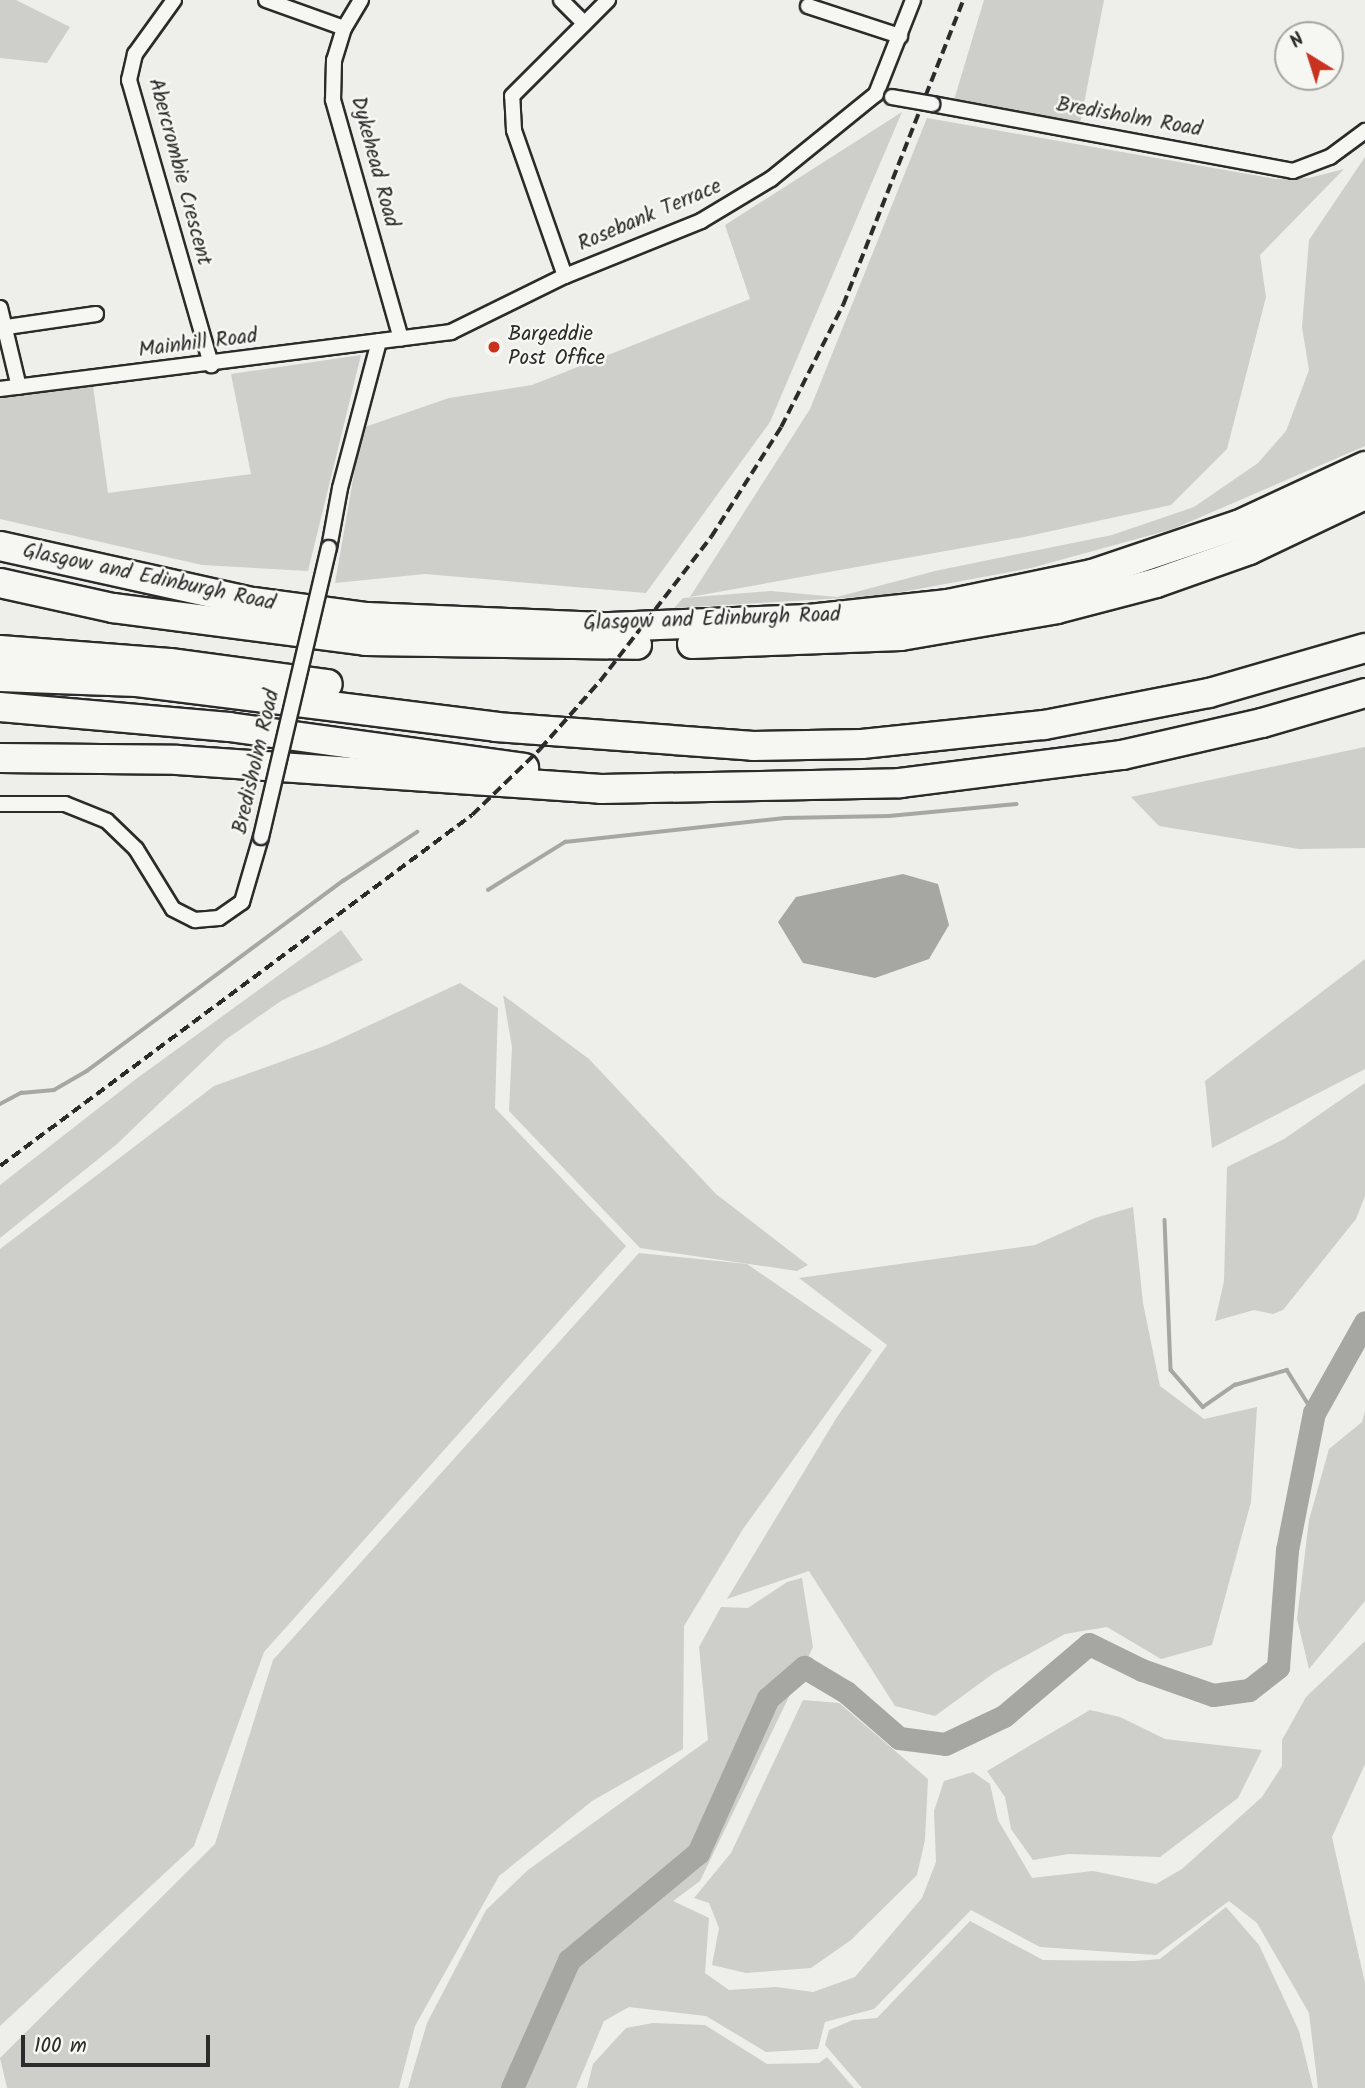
<!DOCTYPE html>
<style>
body{margin:0}
#map{position:relative;width:1365px;height:2088px;overflow:hidden;background:#eeeeea;font-family:Kalam,sans-serif}
div>[style]{position:absolute}
[style*='--x']{left:calc(var(--x)*1px);top:calc(var(--y)*1px);width:calc(var(--w)*1px);rotate:calc(var(--a)*1deg)}
.green>*{inset:0;background:#cececa}
.water>*{inset:0;background:#a6a6a3}
.stream>*{height:3.5px;margin:-1.75px;padding:0 1.75px;transform-origin:1.75px;border-radius:1.75px;background:#a6a6a3}
.river>*{height:23px;margin:-11.5px;padding:0 11.5px;transform-origin:11.5px;border-radius:11.5px;background:#a6a6a3}
.roads{filter:drop-shadow(2px 0 #2b2b2b) drop-shadow(-2px 0 #2b2b2b) drop-shadow(0 2px #2b2b2b) drop-shadow(0 -2px #2b2b2b)}
.street>*{height:14px;margin:-7px;padding:0 7px;transform-origin:7px;border-radius:7px;background:#f6f6f2}
.highway>*{height:28px;margin:-14px;padding:0 14px;transform-origin:14px;border-radius:14px;background:#f6f6f2}
.rail>*{height:3.5px;margin-top:-1.75px;transform-origin:0;background:repeating-linear-gradient(90deg,#2b2b2b 0 10px,transparent 0 15px)}
.bridges{filter:drop-shadow(2px 0 #2b2b2b) drop-shadow(-2px 0 #2b2b2b) drop-shadow(0 2px #2b2b2b) drop-shadow(0 -2px #2b2b2b)}
.street-bridge>*{height:14px;margin:-7px;padding:0 7px;transform-origin:7px;border-radius:7px;background:#f6f6f2}
.dots>*{width:19px;height:19px;translate:-50% -50%;box-sizing:border-box;border:4px solid #f6f6f2;border-radius:50%}
span{translate:-50% -50%;white-space:nowrap;text-align:center;line-height:1.15;-webkit-text-stroke:5px #f6f6f2;paint-order:stroke}
.street-label{font-size:21px;color:#2b2b2b}
.poi-label{font-size:21px;color:#2b2b2b}
.left{translate:0 -50%;text-align:left}
.north{position:absolute;left:1274px;top:21px;width:70px;height:70px;box-sizing:border-box;background:#f6f6f2;border:2px solid #a5a5a2;border-radius:50%;rotate:322deg;font-size:19px;font-weight:700;line-height:28px;text-align:center;color:#2b2b2b}
.north::after{content:'';display:block;margin:auto;width:24px;height:32px;background:#c8321e;clip-path:polygon(50% 0,100% 100%,50% 72%,0 100%)}
.scale{position:absolute;left:21px;top:2035px;width:189px;height:32px;box-sizing:border-box;border:4px solid #2b2b2b;border-top:0;padding-left:9px;font-size:21px;line-height:24px;white-space:nowrap;color:#2b2b2b;-webkit-text-stroke:5px #f6f6f2;paint-order:stroke}
</style>
<div id="map">
<div class="green">
<i style="clip-path:polygon(0 0,16px 0,70px 27px,47px 63px,0 58px)"></i>
<i style="clip-path:polygon(984px 0,1104px 0,1080px 124px,954px 100px)"></i>
<i style="clip-path:polygon(902px 112px,770px 422px,646px 593px,425px 574px,335px 583px,362px 428px,449px 398px,532px 385px,750px 299px,725px 225px)"></i>
<i style="clip-path:polygon(927px 118px,1276px 179px,1309px 178px,1344px 169px,1260px 255px,1266px 297px,1227px 449px,1171px 505px,1024px 537px,690px 597px,810px 409px)"></i>
<i style="clip-path:polygon(1365px 157px,1365px 446px,1173px 529px,1031px 568px,880px 596px,674px 608px,683px 598px,771px 591px,837px 597px,935px 571px,1112px 535px,1194px 507px,1258px 463px,1286px 431px,1309px 370px,1302px 327px,1309px 240px)"></i>
<i style="clip-path:polygon(361px 355px,308px 571px,202px 565px,0 519px,0 394px,93px 386px,108px 493px,251px 474px,231px 374px)"></i>
<i style="clip-path:polygon(1365px 747px,1365px 848px,1299px 849px,1159px 826px,1131px 797px)"></i>
<i style="clip-path:polygon(341px 930px,363px 960px,281px 1001px,225px 1040px,117px 1144px,0 1238px,0 1185px,136px 1079px)"></i>
<i style="clip-path:polygon(1365px 959px,1365px 1069px,1212px 1148px,1205px 1081px)"></i>
<i style="clip-path:polygon(460px 983px,498px 1008px,495px 1108px,626px 1246px,264px 1652px,194px 1846px,0 2026px,0 1249px,214px 1086px,327px 1045px)"></i>
<i style="clip-path:polygon(503px 995px,589px 1059px,716px 1194px,808px 1265px,797px 1271px,640px 1248px,509px 1111px,512px 1047px)"></i>
<i style="clip-path:polygon(1365px 1083px,1365px 1196px,1356px 1219px,1283px 1310px,1273px 1314px,1254px 1310px,1215px 1321px,1224px 1281px,1227px 1167px,1284px 1139px)"></i>
<i style="clip-path:polygon(1133px 1207px,1143px 1303px,1160px 1386px,1204px 1419px,1257px 1407px,1251px 1502px,1212px 1645px,1161px 1659px,1107px 1627px,1065px 1634px,994px 1673px,935px 1716px,895px 1706px,809px 1571px,727px 1599px,837px 1417px,887px 1345px,799px 1278px,1035px 1245px,1095px 1218px)"></i>
<i style="clip-path:polygon(639px 1253px,747px 1264px,872px 1350px,743px 1529px,684px 1626px,683px 1749px,592px 1801px,499px 1876px,415px 2026px,399px 2088px,7px 2088px,0 2058px,215px 1844px,273px 1660px)"></i>
<i style="clip-path:polygon(1365px 1411px,1365px 1601px,1309px 1669px,1297px 1619px,1309px 1520px,1329px 1449px,1362px 1422px)"></i>
<i style="clip-path:polygon(802px 1578px,813px 1647px,700px 1881px,673px 1901px,709px 1918px,705px 1973px,729px 1990px,776px 1987px,813px 1992px,855px 1977px,922px 1898px,936px 1862px,934px 1811px,944px 1781px,973px 1772px,990px 1784px,998px 1820px,1032px 1878px,1093px 1871px,1156px 1884px,1182px 1869px,1262px 1797px,1282px 1766px,1282px 1740px,1306px 1697px,1365px 1641px,1365px 1764px,1332px 1837px,1365px 1983px,1365px 2088px,1318px 2088px,1309px 2013px,1257px 1923px,1229px 1901px,1156px 1955px,1040px 1947px,971px 1910px,874px 2009px,825px 2022px,818px 2049px,766px 2052px,706px 2016px,629px 2007px,604px 2021px,576px 2088px,408px 2088px,427px 2023px,486px 1910px,528px 1870px,708px 1740px,699px 1647px,721px 1607px,748px 1608px,787px 1582px)"></i>
<i style="clip-path:polygon(803px 1700px,839px 1703px,928px 1779px,925px 1840px,917px 1875px,851px 1940px,811px 1968px,746px 1973px,712px 1965px,719px 1928px,709px 1903px,694px 1898px,731px 1853px)"></i>
<i style="clip-path:polygon(1090px 1710px,1120px 1717px,1165px 1739px,1262px 1750px,1238px 1798px,1160px 1857px,1069px 1854px,1033px 1860px,1011px 1829px,1005px 1797px,987px 1771px)"></i>
<i style="clip-path:polygon(1226px 1907px,1259px 1945px,1299px 2031px,1313px 2088px,862px 2088px,825px 2045px,829px 2030px,853px 2020px,877px 2018px,970px 1921px,1043px 1960px,1135px 1961px,1160px 1959px)"></i>
<i style="clip-path:polygon(653px 2023px,705px 2025px,767px 2064px,819px 2063px,827px 2057px,854px 2088px,587px 2088px,593px 2064px,626px 2028px)"></i>
</div>
<div class="water">
<i style="clip-path:polygon(903px 874px,938px 884px,949px 925px,929px 959px,875px 978px,803px 963px,778px 922px,796px 897px)"></i>
</div>
<div class="stream">
<i style="--x:488;--y:890;--w:91;--a:-31.9"></i>
<i style="--x:565;--y:842;--w:221;--a:-6.2"></i>
<i style="--x:785;--y:818;--w:104;--a:-1.1"></i>
<i style="--x:889;--y:816;--w:128;--a:-5.4"></i>
<i style="--x:0;--y:1104;--w:24;--a:-28"></i>
<i style="--x:21;--y:1093;--w:33;--a:-5"></i>
<i style="--x:54;--y:1090;--w:38;--a:-30"></i>
<i style="--x:87;--y:1071;--w:319;--a:-36.6"></i>
<i style="--x:343;--y:881;--w:89;--a:-33.5"></i>
<i style="--x:1165;--y:1220;--w:150;--a:87.7"></i>
<i style="--x:1171;--y:1370;--w:49;--a:49.1"></i>
<i style="--x:1203;--y:1407;--w:39;--a:-35"></i>
<i style="--x:1235;--y:1385;--w:54;--a:-16.1"></i>
<i style="--x:1287;--y:1370;--w:51;--a:57.9"></i>
</div>
<div class="river">
<i style="--x:512;--y:2088;--w:140;--a:-66"></i>
<i style="--x:569;--y:1960;--w:168;--a:-39.7"></i>
<i style="--x:698;--y:1853;--w:170;--a:-65.7"></i>
<i style="--x:768;--y:1698;--w:48;--a:-40.7"></i>
<i style="--x:804;--y:1667;--w:49;--a:30.8"></i>
<i style="--x:846;--y:1692;--w:70;--a:41"></i>
<i style="--x:899;--y:1738;--w:46;--a:7.4"></i>
<i style="--x:945;--y:1744;--w:65;--a:-25.4"></i>
<i style="--x:1004;--y:1716;--w:111;--a:-40.3"></i>
<i style="--x:1089;--y:1644;--w:59;--a:26.1"></i>
<i style="--x:1142;--y:1670;--w:75;--a:19.4"></i>
<i style="--x:1213;--y:1695;--w:36;--a:-8"></i>
<i style="--x:1249;--y:1690;--w:37;--a:-38"></i>
<i style="--x:1278;--y:1667;--w:117;--a:-85.6"></i>
<i style="--x:1287;--y:1550;--w:140;--a:-78.9"></i>
<i style="--x:1314;--y:1413;--w:104;--a:-60.7"></i>
</div>
<div class="roads">
<div class="street">
<i style="--x:174;--y:0;--w:67;--a:125.8"></i>
<i style="--x:135;--y:54;--w:27;--a:103"></i>
<i style="--x:129;--y:80;--w:297;--a:73.9"></i>
<i style="--x:266;--y:0;--w:83;--a:19.7"></i>
<i style="--x:361;--y:0;--w:33;--a:121"></i>
<i style="--x:344;--y:28;--w:34;--a:107"></i>
<i style="--x:334;--y:60;--w:40;--a:91.4"></i>
<i style="--x:333;--y:100;--w:248;--a:74.1"></i>
<i style="--x:561;--y:0;--w:33;--a:45"></i>
<i style="--x:808;--y:6;--w:97;--a:18.1"></i>
<i style="--x:932;--y:104;--w:367;--a:10.5"></i>
<i style="--x:1293;--y:171;--w:40;--a:-21"></i>
<i style="--x:1330;--y:157;--w:44;--a:-36.6"></i>
<i style="--x:565;--y:276;--w:155;--a:-109.3"></i>
<i style="--x:514;--y:130;--w:34;--a:-93"></i>
<i style="--x:512;--y:96;--w:136;--a:-45"></i>
<i style="--x:0;--y:308;--w:81;--a:76.5"></i>
<i style="--x:0;--y:328;--w:97;--a:-8.3"></i>
<i style="--x:0;--y:389;--w:455;--a:-7.2"></i>
<i style="--x:451;--y:332;--w:127;--a:-26.2"></i>
<i style="--x:565;--y:276;--w:147;--a:-22"></i>
<i style="--x:701;--y:221;--w:82;--a:-31"></i>
<i style="--x:771;--y:179;--w:135;--a:-39"></i>
<i style="--x:876;--y:94;--w:101;--a:-68.5"></i>
<i style="--x:329;--y:548;--w:61;--a:-79.6"></i>
<i style="--x:340;--y:488;--w:152;--a:-75.1"></i>
<i style="--x:0;--y:804;--w:65;--a:0"></i>
<i style="--x:65;--y:804;--w:45;--a:22"></i>
<i style="--x:107;--y:821;--w:40;--a:44"></i>
<i style="--x:136;--y:849;--w:70;--a:58.3"></i>
<i style="--x:173;--y:909;--w:25;--a:27"></i>
<i style="--x:195;--y:920;--w:24;--a:-5"></i>
<i style="--x:219;--y:918;--w:28;--a:-35"></i>
<i style="--x:242;--y:902;--w:68;--a:-73.7"></i>
</div>
<div class="highway">
<i style="--x:0;--y:546;--w:259;--a:12.5"></i>
<i style="--x:253;--y:602;--w:115;--a:7.5"></i>
<i style="--x:367;--y:617;--w:243;--a:2.4"></i>
<i style="--x:610;--y:627;--w:199;--a:-2.3"></i>
<i style="--x:809;--y:619;--w:140;--a:-6.2"></i>
<i style="--x:948;--y:604;--w:147;--a:-11.8"></i>
<i style="--x:1092;--y:574;--w:154;--a:-18.6"></i>
<i style="--x:1238;--y:525;--w:140;--a:-24.9"></i>
<i style="--x:0;--y:583;--w:116;--a:12.5"></i>
<i style="--x:113;--y:608;--w:255;--a:7.4"></i>
<i style="--x:366;--y:641;--w:271;--a:0.8"></i>
<i style="--x:692;--y:644;--w:209;--a:-2.2"></i>
<i style="--x:901;--y:636;--w:158;--a:-9.8"></i>
<i style="--x:1057;--y:609;--w:102;--a:-14.7"></i>
<i style="--x:1156;--y:583;--w:99;--a:-19.5"></i>
<i style="--x:1249;--y:550;--w:128;--a:-25.4"></i>
<i style="--x:0;--y:650;--w:170;--a:4.4"></i>
<i style="--x:170;--y:663;--w:159;--a:7.6"></i>
<i style="--x:0;--y:677;--w:137;--a:2.1"></i>
<i style="--x:137;--y:682;--w:362;--a:7.1"></i>
<i style="--x:496;--y:727;--w:258;--a:4.2"></i>
<i style="--x:753;--y:746;--w:109;--a:-1.1"></i>
<i style="--x:862;--y:744;--w:183;--a:-6"></i>
<i style="--x:1044;--y:725;--w:168;--a:-11"></i>
<i style="--x:1209;--y:693;--w:162;--a:-16.1"></i>
<i style="--x:0;--y:707;--w:230;--a:5"></i>
<i style="--x:229;--y:727;--w:298;--a:7.9"></i>
<i style="--x:0;--y:758;--w:177;--a:0.6"></i>
<i style="--x:177;--y:760;--w:425;--a:3.9"></i>
<i style="--x:601;--y:789;--w:299;--a:-1.1"></i>
<i style="--x:900;--y:783;--w:224;--a:-7.2"></i>
<i style="--x:1122;--y:755;--w:144;--a:-12.9"></i>
<i style="--x:1262;--y:723;--w:107;--a:-16.2"></i>
</div>
</div>
<div class="rail">
<i style="--x:0;--y:1166;--w:588;--a:-36.64"></i>
<i style="--x:472;--y:815;--w:95;--a:-44.1"></i>
<i style="--x:540;--y:749;--w:91;--a:-48.6"></i>
<i style="--x:600;--y:681;--w:182;--a:-52.4"></i>
<i style="--x:711;--y:537;--w:130;--a:-57.5"></i>
<i style="--x:781;--y:427;--w:137;--a:-63.1"></i>
<i style="--x:843;--y:305;--w:328;--a:-68.5"></i>
</div>
<div class="bridges">
<div class="street-bridge">
<i style="--x:892;--y:97;--w:41;--a:9.9"></i>
<i style="--x:261;--y:837;--w:297;--a:-76.8"></i>
</div>
</div>
<div class="dots">
<i style="left:494px;top:347px;background:#c8321e"></i>
</div>
<div class="street-label">
<span style="left:1129px;top:118px;rotate:10deg">Bredisholm Road</span>
<span style="left:374px;top:162px;rotate:75deg">Dykehead Road</span>
<span style="left:179px;top:172px;rotate:75deg">Abercrombie Crescent</span>
<span style="left:650px;top:216px;rotate:-23deg">Rosebank Terrace</span>
<span style="left:198px;top:344px;rotate:-7deg">Mainhill Road</span>
<span style="left:149px;top:578px;rotate:12deg">Glasgow and Edinburgh Road</span>
<span style="left:712px;top:620px;rotate:-2deg">Glasgow and Edinburgh Road</span>
<span style="left:257px;top:762px;rotate:-77deg">Bredisholm Road</span>
</div>
<div class="poi-label">
<span class="left" style="left:508px;top:347px">Bargeddie<br>Post Office</span>
</div>
<div class="north">N</div>
<div class="scale">100 m</div>
</div>
